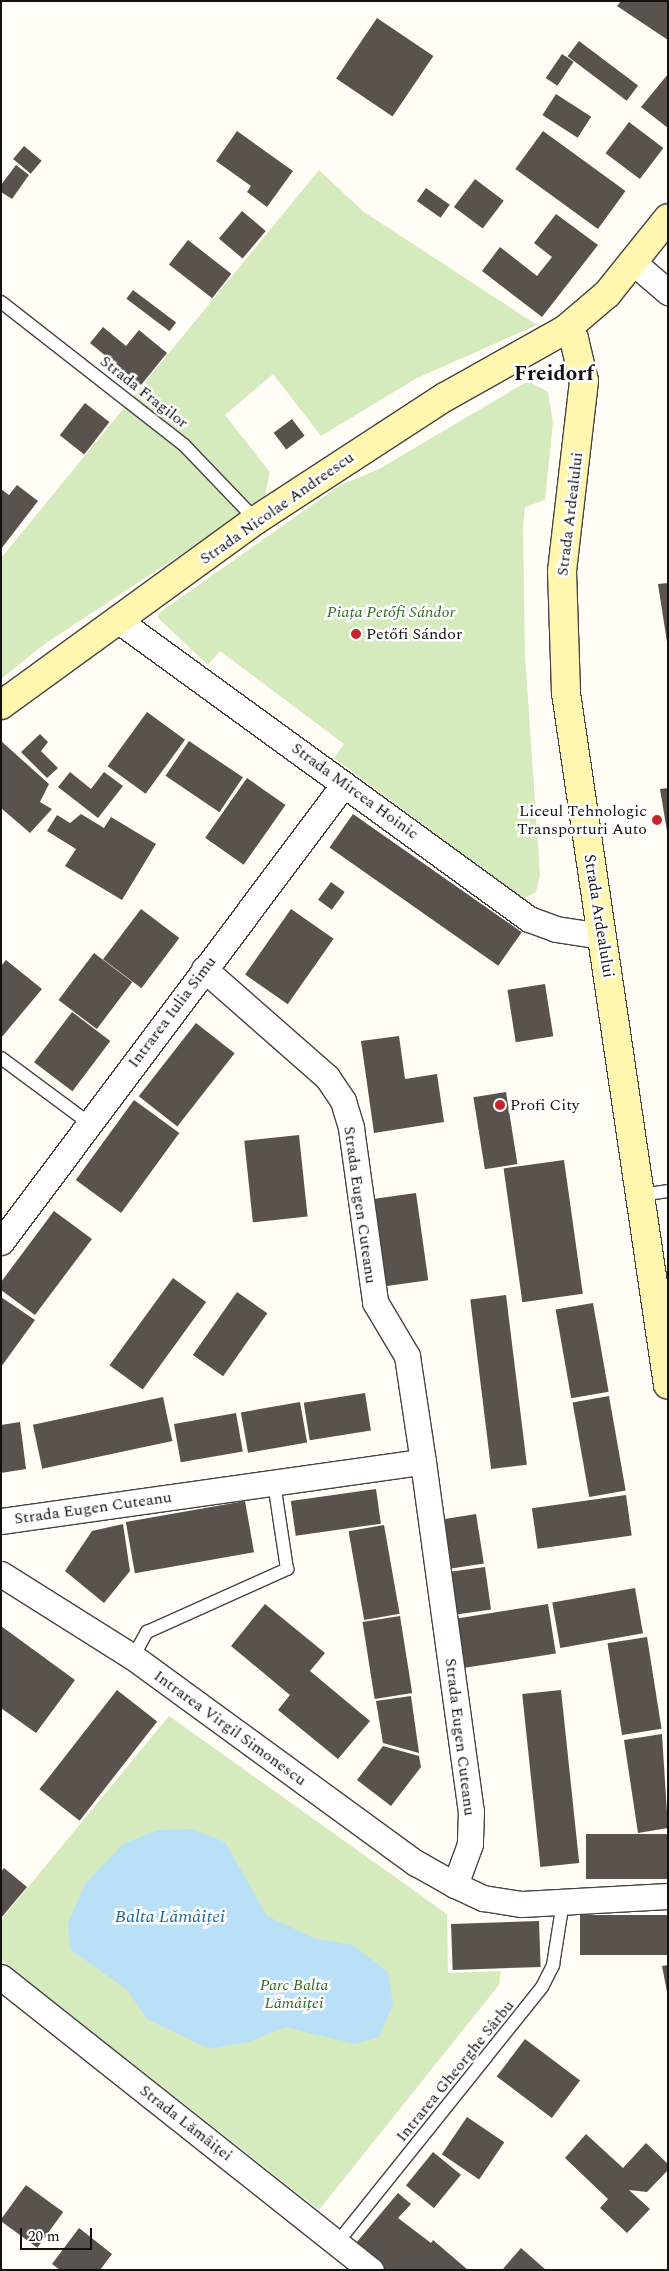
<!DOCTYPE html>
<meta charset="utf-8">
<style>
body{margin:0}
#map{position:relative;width:669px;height:2271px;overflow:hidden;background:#fffdf5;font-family:Spectral,serif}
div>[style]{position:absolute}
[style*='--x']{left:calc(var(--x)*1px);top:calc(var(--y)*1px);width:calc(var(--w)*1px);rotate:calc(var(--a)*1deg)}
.green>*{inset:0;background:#d5ebbd}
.water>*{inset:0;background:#b9e0f7}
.building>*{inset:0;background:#5a524d;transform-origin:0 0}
.roads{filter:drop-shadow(1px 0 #444) drop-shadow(-1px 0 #444) drop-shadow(0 1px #444) drop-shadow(0 -1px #444)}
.lane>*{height:12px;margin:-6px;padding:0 6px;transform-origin:6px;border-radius:6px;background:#fff}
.street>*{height:25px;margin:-12.5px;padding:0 12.5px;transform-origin:12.5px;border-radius:12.5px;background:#fff}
.secondary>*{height:28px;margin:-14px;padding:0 14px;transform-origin:14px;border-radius:14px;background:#fff6b0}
.dots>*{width:14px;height:14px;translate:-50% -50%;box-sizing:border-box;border:2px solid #fff;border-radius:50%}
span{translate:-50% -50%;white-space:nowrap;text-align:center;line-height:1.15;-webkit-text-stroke:5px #fff;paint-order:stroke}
.street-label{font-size:16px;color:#111}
.park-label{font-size:16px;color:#2f6b1f;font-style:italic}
.poi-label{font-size:16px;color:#111}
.left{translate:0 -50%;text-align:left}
.right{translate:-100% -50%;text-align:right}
.water-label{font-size:18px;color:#1768a6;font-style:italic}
.district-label{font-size:21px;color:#111;font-weight:700}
.frame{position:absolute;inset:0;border:2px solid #111;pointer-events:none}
.scale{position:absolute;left:20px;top:2228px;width:72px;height:22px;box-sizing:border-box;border:2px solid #111;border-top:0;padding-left:6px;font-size:15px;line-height:18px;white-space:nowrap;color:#111;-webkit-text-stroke:4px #fff;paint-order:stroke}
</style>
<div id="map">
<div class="green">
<i style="clip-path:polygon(319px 170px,364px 212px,537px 325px,417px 378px,321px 436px,273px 374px,225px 415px,270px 472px,264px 500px,46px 643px,1px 679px,1px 558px)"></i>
<i style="clip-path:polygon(528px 381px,548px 392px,553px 423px,545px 500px,525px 507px,523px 529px,525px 655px,540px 875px,536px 892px,523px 899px,334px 758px,344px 744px,220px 651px,208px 665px,158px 618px,159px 613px,339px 486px,379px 469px)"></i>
<i style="clip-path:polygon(169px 1716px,447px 1914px,448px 1973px,501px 1971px,499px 1985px,319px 2210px,1px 1960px,1px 1920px)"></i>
</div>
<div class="water">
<i style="clip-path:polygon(192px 1829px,225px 1842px,267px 1916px,314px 1938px,353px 1945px,388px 1972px,393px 2004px,379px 2037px,355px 2044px,285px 2027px,249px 2042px,209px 2049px,147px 2019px,127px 1990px,70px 1949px,68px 1923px,85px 1884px,123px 1844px,158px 1830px)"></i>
</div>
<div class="building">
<i style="clip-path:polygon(621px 1px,668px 1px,668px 40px,617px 6px)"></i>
<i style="left:377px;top:18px;width:68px;height:73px;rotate:34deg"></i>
<i style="left:579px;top:41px;width:74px;height:19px;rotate:37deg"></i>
<i style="left:562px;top:54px;width:14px;height:29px;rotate:34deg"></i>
<i style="clip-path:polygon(668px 74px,668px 128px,641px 107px)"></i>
<i style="left:556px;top:94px;width:42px;height:25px;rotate:33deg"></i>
<i style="left:629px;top:122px;width:43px;height:39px;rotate:37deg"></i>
<i style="clip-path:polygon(237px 131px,293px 171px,267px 207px,247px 192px,251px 186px,216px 161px)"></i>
<i style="left:543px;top:131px;width:102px;height:47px;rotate:36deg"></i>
<i style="left:24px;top:146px;width:23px;height:17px;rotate:40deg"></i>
<i style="clip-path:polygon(16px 165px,29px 175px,12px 199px,1px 192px,1px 185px)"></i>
<i style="left:475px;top:179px;width:36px;height:35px;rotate:37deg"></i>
<i style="left:426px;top:188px;width:29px;height:16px;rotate:35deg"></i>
<i style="left:242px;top:211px;width:31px;height:36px;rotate:40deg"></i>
<i style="clip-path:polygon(556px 214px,598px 245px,542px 317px,482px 271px,500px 247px,537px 276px,552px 257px,534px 243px)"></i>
<i style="left:188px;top:240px;width:55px;height:31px;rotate:38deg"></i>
<i style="left:133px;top:290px;width:54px;height:11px;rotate:37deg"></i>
<i style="clip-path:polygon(103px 327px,126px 346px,139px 330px,167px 353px,141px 385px,90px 343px)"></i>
<i style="left:85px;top:403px;width:31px;height:41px;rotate:38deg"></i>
<i style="left:292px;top:419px;width:21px;height:23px;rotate:53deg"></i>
<i style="clip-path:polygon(17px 485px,38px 501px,1px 549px,1px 489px,9px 495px)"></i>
<i style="clip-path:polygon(668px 583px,668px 642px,667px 642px,658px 584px)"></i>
<i style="left:147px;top:712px;width:47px;height:67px;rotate:36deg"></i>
<i style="clip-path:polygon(40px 734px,48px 742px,41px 751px,58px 768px,47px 778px,21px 752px)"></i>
<i style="clip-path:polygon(1px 741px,49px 784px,40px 802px,52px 809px,30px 833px,1px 808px)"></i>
<i style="left:189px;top:741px;width:65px;height:42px;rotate:34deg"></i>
<i style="clip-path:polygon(70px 772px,91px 789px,104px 772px,123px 786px,98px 818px,58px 787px)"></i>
<i style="left:247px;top:778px;width:47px;height:73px;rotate:35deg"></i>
<i style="clip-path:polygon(668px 788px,668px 831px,667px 831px,660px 789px)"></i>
<i style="clip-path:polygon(81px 814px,104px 828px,111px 817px,156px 844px,122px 900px,65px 866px,76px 849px,47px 831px,57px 815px,70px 823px)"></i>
<i style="left:353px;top:814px;width:206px;height:41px;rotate:35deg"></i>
<i style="left:331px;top:882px;width:17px;height:22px;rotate:36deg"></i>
<i style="left:141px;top:909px;width:48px;height:63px;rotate:37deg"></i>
<i style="left:291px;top:909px;width:52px;height:80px;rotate:35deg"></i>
<i style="left:94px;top:953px;width:48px;height:59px;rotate:37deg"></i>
<i style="clip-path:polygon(6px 960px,42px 989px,1px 1038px,1px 966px)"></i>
<i style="left:545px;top:984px;width:53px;height:38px;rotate:81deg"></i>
<i style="left:72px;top:1012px;width:48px;height:63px;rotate:37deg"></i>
<i style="left:196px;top:1023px;width:49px;height:93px;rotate:38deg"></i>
<i style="clip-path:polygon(399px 1036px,405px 1079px,437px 1074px,444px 1122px,374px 1133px,361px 1041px)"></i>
<i style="left:506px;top:1092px;width:73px;height:33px;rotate:81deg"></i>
<i style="left:134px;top:1100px;width:56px;height:99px;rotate:36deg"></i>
<i style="left:299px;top:1135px;width:82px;height:55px;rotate:84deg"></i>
<i style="left:564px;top:1160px;width:135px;height:61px;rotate:82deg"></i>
<i style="left:416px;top:1193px;width:88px;height:49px;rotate:82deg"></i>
<i style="clip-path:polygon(54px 1211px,92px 1239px,35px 1315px,1px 1290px,1px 1282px)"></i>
<i style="left:173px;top:1278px;width:41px;height:108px;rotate:36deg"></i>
<i style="left:237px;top:1292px;width:37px;height:77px;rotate:35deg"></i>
<i style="left:506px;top:1295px;width:171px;height:36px;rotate:83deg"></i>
<i style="clip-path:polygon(1px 1297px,35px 1320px,1px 1367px)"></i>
<i style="left:593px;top:1303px;width:90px;height:38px;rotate:80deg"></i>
<i style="left:365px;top:1393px;width:38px;height:62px;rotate:81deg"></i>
<i style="left:609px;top:1396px;width:96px;height:37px;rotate:80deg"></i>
<i style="left:163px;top:1397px;width:45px;height:133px;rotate:78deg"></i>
<i style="left:300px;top:1402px;width:41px;height:60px;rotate:80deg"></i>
<i style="left:236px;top:1413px;width:39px;height:63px;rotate:80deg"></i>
<i style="clip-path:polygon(20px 1422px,26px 1469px,1px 1473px,1px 1425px)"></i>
<i style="left:376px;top:1489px;width:35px;height:86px;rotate:82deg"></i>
<i style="left:626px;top:1495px;width:41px;height:95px;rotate:82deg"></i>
<i style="left:245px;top:1501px;width:52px;height:121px;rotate:80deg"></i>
<i style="left:476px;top:1514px;width:50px;height:33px;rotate:81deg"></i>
<i style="clip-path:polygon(123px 1524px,130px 1571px,104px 1603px,65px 1571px,92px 1531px)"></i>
<i style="left:384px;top:1525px;width:90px;height:36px;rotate:80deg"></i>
<i style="left:485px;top:1567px;width:43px;height:35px;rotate:82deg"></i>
<i style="left:635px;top:1588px;width:46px;height:84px;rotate:80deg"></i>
<i style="clip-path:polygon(265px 1604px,325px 1653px,310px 1671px,370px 1721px,338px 1759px,278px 1710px,290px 1695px,231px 1646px)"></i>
<i style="left:548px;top:1604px;width:50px;height:92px;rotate:81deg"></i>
<i style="left:400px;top:1616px;width:78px;height:38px;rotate:81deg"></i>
<i style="clip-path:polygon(1px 1626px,75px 1680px,36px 1733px,1px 1708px)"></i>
<i style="left:647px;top:1637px;width:93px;height:40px;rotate:81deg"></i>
<i style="left:117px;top:1690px;width:51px;height:126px;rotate:38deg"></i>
<i style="left:561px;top:1690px;width:174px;height:39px;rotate:84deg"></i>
<i style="clip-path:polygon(411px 1696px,419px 1753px,383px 1743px,376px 1701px)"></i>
<i style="clip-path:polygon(662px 1734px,668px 1828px,638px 1833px,624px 1740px)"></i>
<i style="clip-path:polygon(383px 1746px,419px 1756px,421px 1767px,391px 1806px,357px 1780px)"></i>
<i style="left:668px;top:1834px;width:45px;height:82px;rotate:90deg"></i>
<i style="clip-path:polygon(4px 1868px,27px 1887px,1px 1918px,1px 1872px)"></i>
<i style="left:668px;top:1915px;width:40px;height:88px;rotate:90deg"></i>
<i style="left:539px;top:1921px;width:46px;height:88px;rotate:88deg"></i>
<i style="clip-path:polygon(668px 1965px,668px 1992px,667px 1992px,662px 1966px)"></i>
<i style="left:525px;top:2039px;width:69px;height:47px;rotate:37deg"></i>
<i style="left:467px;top:2117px;width:45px;height:45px;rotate:34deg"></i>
<i style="clip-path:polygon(586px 2134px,623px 2168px,646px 2143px,668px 2164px,668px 2170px,647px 2192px,629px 2190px,650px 2209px,627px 2233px,600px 2208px,608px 2199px,565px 2158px)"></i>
<i style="left:433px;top:2152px;width:36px;height:43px;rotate:39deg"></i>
<i style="left:26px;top:2185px;width:46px;height:44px;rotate:36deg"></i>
<i style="clip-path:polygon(398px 2193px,411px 2204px,398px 2218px,431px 2243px,433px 2240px,468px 2270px,377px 2270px,351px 2249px)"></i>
<i style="clip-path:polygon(79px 2228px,112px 2254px,100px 2270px,60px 2270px,52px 2264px)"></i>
<i style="clip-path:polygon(521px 2248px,546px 2270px,502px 2270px)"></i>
</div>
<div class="roads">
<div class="lane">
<i style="--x:1;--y:302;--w:232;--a:38"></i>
<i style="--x:184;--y:445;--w:104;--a:46.2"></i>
<i style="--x:1;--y:1058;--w:109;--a:36.5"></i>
<i style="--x:640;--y:1195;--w:28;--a:-8"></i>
<i style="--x:133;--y:1657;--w:29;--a:-61"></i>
<i style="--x:147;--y:1632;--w:154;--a:-24.2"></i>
<i style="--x:287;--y:1569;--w:87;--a:-98.6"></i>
<i style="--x:337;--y:2243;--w:328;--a:-51.3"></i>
<i style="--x:542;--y:1987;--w:25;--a:-63"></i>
<i style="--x:553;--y:1965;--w:64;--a:-81"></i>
</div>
<div class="street">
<i style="--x:634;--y:263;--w:45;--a:40.5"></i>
<i style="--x:119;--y:621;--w:507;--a:36.01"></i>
<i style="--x:529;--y:919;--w:29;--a:20"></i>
<i style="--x:556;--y:929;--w:47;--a:8.7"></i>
<i style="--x:204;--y:969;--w:164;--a:41.3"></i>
<i style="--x:327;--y:1077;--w:29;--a:56"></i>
<i style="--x:343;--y:1101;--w:28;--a:73"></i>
<i style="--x:351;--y:1128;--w:176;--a:82.1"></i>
<i style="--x:375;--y:1302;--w:63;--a:59.3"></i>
<i style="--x:407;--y:1356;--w:107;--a:81.4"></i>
<i style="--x:423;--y:1462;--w:352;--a:82.2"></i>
<i style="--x:471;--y:1811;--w:33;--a:92"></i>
<i style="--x:470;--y:1844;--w:44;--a:110.1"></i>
<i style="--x:1;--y:1242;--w:572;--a:-53.17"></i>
<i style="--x:1;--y:1521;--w:426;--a:-8"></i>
<i style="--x:1;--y:1574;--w:156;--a:32.2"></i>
<i style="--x:133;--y:1657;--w:350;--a:36.1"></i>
<i style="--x:416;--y:1863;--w:45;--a:29.4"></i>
<i style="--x:455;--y:1885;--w:31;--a:25"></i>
<i style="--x:483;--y:1898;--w:39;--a:9"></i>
<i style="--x:522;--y:1904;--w:146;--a:-3.1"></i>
<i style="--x:1;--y:1977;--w:472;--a:38.4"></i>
</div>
<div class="secondary">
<i style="--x:566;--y:329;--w:13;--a:51"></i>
<i style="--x:574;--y:339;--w:43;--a:76.6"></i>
<i style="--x:584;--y:381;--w:191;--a:96.6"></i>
<i style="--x:562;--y:571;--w:122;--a:88.1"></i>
<i style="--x:566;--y:693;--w:699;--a:81.62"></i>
<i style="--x:1;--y:705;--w:315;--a:-36"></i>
<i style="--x:256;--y:520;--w:225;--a:-33.1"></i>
<i style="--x:445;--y:397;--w:139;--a:-29.3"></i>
<i style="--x:566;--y:329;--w:54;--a:-40.5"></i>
<i style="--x:607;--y:294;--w:97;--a:-51.2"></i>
</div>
</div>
<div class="dots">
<i style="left:356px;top:634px;background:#c4262e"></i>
<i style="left:657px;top:820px;background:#c4262e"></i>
<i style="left:500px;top:1105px;background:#c4262e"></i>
</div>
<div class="street-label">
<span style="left:144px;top:392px;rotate:38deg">Strada Fragilor</span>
<span style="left:277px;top:508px;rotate:-35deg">Strada Nicolae Andreescu</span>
<span style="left:570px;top:514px;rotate:-83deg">Strada Ardealului</span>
<span style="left:355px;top:791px;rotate:36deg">Strada Mircea Hoinic</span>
<span style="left:599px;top:916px;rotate:81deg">Strada Ardealului</span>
<span style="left:172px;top:1012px;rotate:-53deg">Intrarea Iulia Simu</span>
<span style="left:360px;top:1205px;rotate:82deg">Strada Eugen Cuteanu</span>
<span style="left:93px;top:1508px;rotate:-8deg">Strada Eugen Cuteanu</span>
<span style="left:230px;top:1728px;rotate:36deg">Intrarea Virgil Simonescu</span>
<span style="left:460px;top:1737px;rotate:83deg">Strada Eugen Cuteanu</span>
<span style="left:455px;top:2071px;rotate:-51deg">Intrarea Gheorghe Sârbu</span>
<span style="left:186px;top:2123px;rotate:38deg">Strada Lămâiței</span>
</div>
<div class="park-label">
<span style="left:391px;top:612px">Piața Petőfi Sándor</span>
<span style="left:294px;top:1994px">Parc Balta<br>Lămâiței</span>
</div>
<div class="poi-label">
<span class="left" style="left:366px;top:634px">Petőfi Sándor</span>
<span class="right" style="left:647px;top:820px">Liceul Tehnologic<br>Transporturi Auto</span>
<span class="left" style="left:510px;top:1105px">Profi City</span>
</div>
<div class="water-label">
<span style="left:170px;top:1917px">Balta Lămâiței</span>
</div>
<div class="district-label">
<span style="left:554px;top:374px">Freidorf</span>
</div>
<div class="frame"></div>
<div class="scale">20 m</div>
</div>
